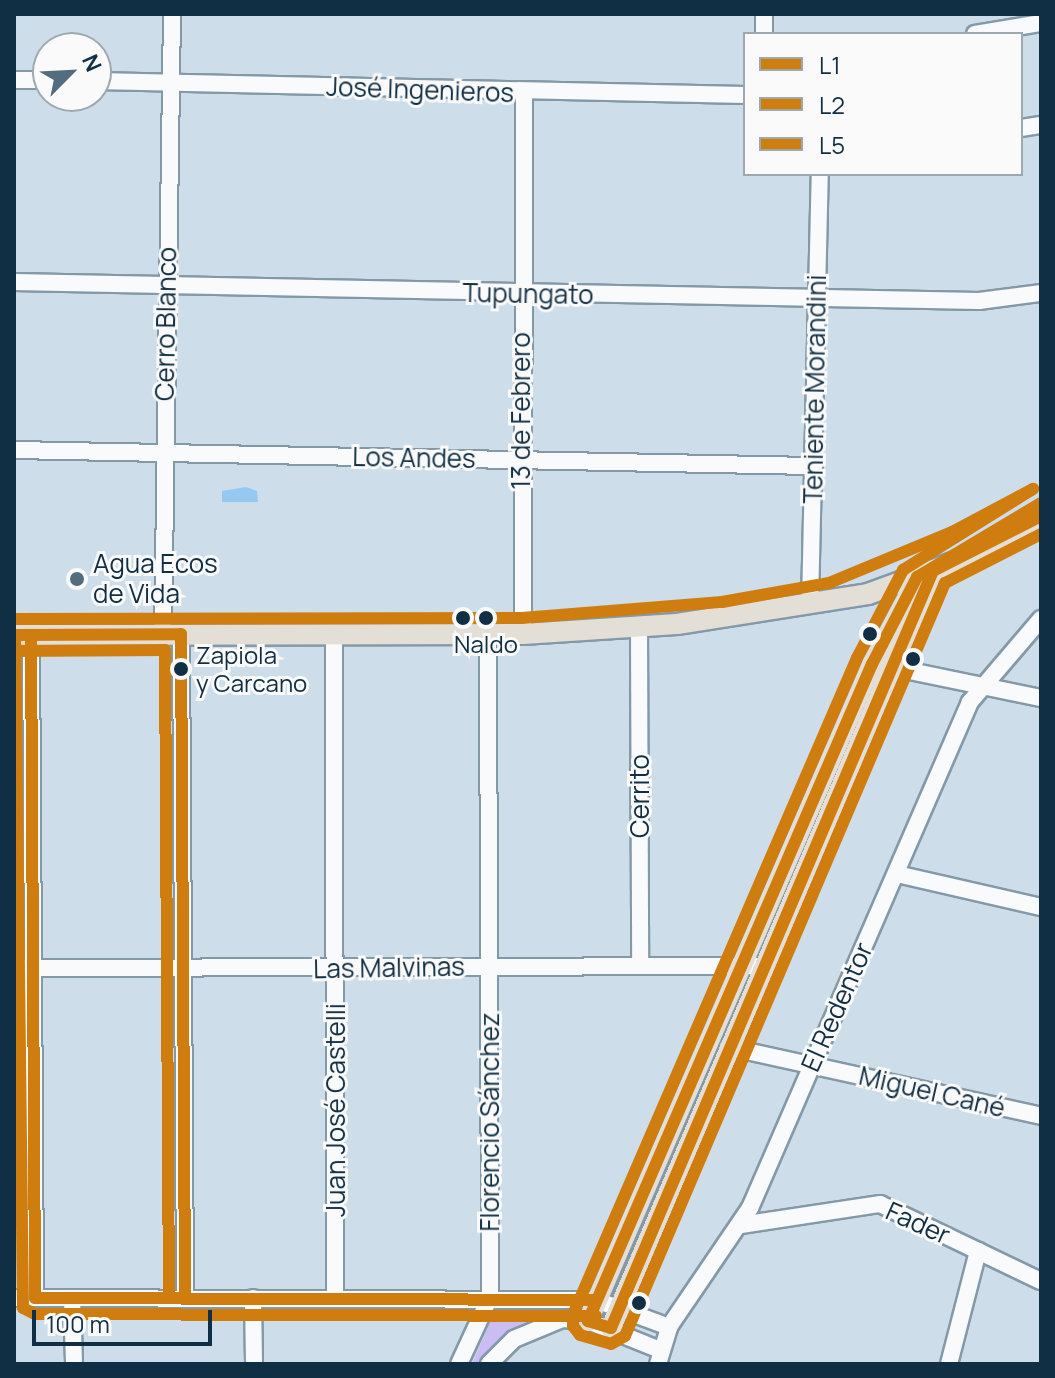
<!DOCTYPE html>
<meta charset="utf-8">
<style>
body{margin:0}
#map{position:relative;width:1055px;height:1378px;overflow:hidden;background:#cddde9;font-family:Manrope,sans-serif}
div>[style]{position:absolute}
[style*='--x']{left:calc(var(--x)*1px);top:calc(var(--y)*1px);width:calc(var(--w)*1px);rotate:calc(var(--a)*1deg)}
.green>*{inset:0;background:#cabdf4;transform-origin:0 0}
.water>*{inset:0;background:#96c9f1}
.roads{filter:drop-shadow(2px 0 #8499a8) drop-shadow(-2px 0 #8499a8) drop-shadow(0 2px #8499a8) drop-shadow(0 -2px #8499a8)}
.minor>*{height:16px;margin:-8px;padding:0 8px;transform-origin:8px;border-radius:8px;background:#f8fafc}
.major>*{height:20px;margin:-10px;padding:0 10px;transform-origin:10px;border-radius:10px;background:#e3dfd7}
.bus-1>*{height:12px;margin:-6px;padding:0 6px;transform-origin:6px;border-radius:6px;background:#cf7d0e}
.bus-2>*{height:12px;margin:-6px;padding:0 6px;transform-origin:6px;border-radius:6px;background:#cf7d0e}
.bus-3>*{height:12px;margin:-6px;padding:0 6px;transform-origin:6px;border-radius:6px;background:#cf7d0e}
.dots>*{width:22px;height:22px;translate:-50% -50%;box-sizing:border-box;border:4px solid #fafafa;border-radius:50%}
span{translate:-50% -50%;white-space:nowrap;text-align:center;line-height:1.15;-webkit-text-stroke:6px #fafafa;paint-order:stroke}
.bus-label{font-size:24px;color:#112f44}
.left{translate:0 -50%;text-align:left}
.street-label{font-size:26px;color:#112f44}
.poi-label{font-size:26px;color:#112f44}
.frame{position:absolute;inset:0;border:16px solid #112f44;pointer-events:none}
.legend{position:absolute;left:743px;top:32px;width:280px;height:144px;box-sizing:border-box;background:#fafafa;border:2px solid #9da9b1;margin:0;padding:10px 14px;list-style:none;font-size:24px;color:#112f44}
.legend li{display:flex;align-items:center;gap:16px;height:40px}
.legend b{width:40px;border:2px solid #9da9b1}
.north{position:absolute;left:32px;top:32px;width:80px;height:80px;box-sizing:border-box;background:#fafafa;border:2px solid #9da9b1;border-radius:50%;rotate:66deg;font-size:22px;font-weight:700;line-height:32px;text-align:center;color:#112f44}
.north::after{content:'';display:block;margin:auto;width:28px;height:36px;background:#536c7e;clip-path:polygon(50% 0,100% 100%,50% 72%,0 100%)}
.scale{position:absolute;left:32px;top:1310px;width:180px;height:36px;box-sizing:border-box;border:4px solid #112f44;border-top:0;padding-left:10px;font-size:24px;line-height:28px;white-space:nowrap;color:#112f44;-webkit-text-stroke:6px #fafafa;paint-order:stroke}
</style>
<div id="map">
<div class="green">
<i style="clip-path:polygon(747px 974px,750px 979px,698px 1093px,695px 1091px)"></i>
<i style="left:692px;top:1099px;width:7px;height:202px;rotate:27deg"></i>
<i style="clip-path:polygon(497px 1306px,577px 1306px,575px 1311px,519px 1330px,479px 1364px,472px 1364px)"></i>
</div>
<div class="water">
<i style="clip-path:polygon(246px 487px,257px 491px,258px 502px,222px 502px,222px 491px)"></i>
</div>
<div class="roads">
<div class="minor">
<i style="--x:764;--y:14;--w:20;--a:90"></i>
<i style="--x:975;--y:34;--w:67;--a:-9.5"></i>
<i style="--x:14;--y:80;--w:34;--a:0"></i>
<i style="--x:96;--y:81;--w:649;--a:1.24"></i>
<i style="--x:1021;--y:128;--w:20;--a:-9"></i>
<i style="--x:14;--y:282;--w:965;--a:1.13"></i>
<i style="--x:979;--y:301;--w:63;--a:-7.4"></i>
<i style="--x:14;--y:450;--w:800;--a:1.15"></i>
<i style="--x:810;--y:604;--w:430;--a:-88.7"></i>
<i style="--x:639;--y:627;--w:339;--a:89.8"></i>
<i style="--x:334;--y:633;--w:666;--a:89.91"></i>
<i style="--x:163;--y:634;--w:620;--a:-89.17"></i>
<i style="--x:181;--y:634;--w:664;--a:89.65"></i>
<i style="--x:523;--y:634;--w:541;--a:-89.89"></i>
<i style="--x:31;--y:635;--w:663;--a:89.65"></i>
<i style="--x:881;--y:665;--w:163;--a:11.7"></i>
<i style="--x:897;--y:874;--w:148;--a:12.9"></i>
<i style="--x:14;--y:968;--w:750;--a:-0.15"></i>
<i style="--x:728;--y:1047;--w:321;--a:12.4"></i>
<i style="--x:741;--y:1225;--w:141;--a:-8.6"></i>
<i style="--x:880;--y:1204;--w:178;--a:25.6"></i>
<i style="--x:14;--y:1298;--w:582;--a:0.2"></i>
<i style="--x:596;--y:1300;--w:78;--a:20.3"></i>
<i style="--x:253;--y:1298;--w:66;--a:89.1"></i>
<i style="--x:72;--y:1299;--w:65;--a:88.2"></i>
<i style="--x:459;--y:1364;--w:74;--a:-65.2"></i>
<i style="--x:490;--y:1297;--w:664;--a:-90.17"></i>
<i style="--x:489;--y:1364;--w:35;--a:-45"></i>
<i style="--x:514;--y:1339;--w:52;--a:-22.6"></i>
<i style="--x:562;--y:1319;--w:26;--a:4"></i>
<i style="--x:588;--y:1321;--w:78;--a:21.9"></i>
<i style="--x:658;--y:1364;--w:39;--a:-73"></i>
<i style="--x:669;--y:1327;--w:144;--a:-55.8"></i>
<i style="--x:750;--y:1208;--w:552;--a:-66.5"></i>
<i style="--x:970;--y:702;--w:109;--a:-49.5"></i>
<i style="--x:949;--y:1364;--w:117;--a:-75.6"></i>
</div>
<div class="major">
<i style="--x:14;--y:635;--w:509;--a:-0.11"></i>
<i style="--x:523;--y:634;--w:154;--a:-3.7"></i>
<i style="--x:677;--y:624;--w:193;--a:-8.9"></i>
<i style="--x:868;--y:594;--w:96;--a:-20.1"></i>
<i style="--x:958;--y:561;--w:94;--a:-28.5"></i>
<i style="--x:588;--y:1321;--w:716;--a:-66.62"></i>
<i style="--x:872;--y:664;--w:104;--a:-62"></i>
<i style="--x:611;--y:1328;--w:823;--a:-66.96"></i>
</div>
</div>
<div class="bus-1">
<i style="--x:1041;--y:503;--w:144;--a:149.2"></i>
<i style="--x:917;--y:577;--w:98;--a:117.3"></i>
<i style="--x:872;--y:664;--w:716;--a:113.38"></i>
<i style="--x:588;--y:1321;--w:24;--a:17"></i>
<i style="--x:611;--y:1328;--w:823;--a:-66.96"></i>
<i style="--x:933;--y:571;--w:121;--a:-27"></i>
<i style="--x:14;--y:635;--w:167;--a:-0.3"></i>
<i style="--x:181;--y:634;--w:664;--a:89.65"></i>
<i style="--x:31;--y:635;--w:663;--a:89.65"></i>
<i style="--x:35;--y:1298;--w:561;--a:0.2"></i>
</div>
<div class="bus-2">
<i style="--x:1033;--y:489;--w:153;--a:148.1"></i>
<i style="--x:903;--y:570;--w:99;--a:117.6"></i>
<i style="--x:857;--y:658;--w:716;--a:113.38"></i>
<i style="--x:573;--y:1315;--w:11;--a:90"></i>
<i style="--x:573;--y:1326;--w:11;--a:52"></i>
<i style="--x:580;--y:1335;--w:32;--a:16"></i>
<i style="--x:611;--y:1344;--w:16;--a:-30"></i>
<i style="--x:625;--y:1336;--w:818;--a:-66.98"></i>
<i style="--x:945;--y:583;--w:108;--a:-27"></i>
<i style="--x:15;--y:635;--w:673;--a:89.32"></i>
<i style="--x:23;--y:1308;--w:13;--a:27"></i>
<i style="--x:35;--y:1314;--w:561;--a:0.2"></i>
<i style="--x:14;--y:651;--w:151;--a:-0.4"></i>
<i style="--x:165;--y:650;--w:648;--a:89.65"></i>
</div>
<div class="bus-3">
<i style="--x:14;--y:619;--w:508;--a:-0.11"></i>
<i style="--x:522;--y:618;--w:201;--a:-4.6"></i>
<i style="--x:722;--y:602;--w:109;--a:-10.1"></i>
<i style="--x:829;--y:583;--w:133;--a:-22.5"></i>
<i style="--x:952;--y:532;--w:92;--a:-28"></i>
</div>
<div class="dots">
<i style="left:77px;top:579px;background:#536c7e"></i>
<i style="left:463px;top:618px;background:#112f44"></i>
<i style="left:486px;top:618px;background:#112f44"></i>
<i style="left:870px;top:634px;background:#112f44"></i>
<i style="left:913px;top:659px;background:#112f44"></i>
<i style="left:181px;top:669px;background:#112f44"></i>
<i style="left:639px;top:1303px;background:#112f44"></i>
</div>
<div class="bus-label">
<span style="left:486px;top:644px">Naldo</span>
<span class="left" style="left:196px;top:669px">Zapiola<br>y Carcano</span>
</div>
<div class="street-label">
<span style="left:420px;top:90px;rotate:2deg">José Ingenieros</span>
<span style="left:528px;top:294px;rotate:1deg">Tupungato</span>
<span style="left:166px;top:324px;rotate:-89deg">Cerro Blanco</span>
<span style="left:815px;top:389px;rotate:-89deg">Teniente Morandini</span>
<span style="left:521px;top:411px;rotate:-90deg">13 de Febrero</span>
<span style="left:414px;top:458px;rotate:1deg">Los Andes</span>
<span style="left:640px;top:796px;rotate:-90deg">Cerrito</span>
<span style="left:389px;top:968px;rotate:-1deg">Las Malvinas</span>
<span style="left:837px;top:1007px;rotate:-66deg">El Redentor</span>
<span style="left:932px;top:1092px;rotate:13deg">Miguel Cané</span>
<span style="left:336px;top:1110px;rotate:-90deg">Juan José Castelli</span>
<span style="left:490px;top:1122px;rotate:-90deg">Florencio Sánchez</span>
<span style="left:918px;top:1223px;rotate:24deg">Fader</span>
</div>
<div class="poi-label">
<span class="left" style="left:93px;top:579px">Agua Ecos<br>de Vida</span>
</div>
<div class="frame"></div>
<ul class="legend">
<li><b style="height:10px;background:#cf7d0e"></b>L1</li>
<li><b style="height:10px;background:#cf7d0e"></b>L2</li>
<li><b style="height:10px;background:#cf7d0e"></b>L5</li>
</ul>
<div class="north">N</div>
<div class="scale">100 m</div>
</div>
